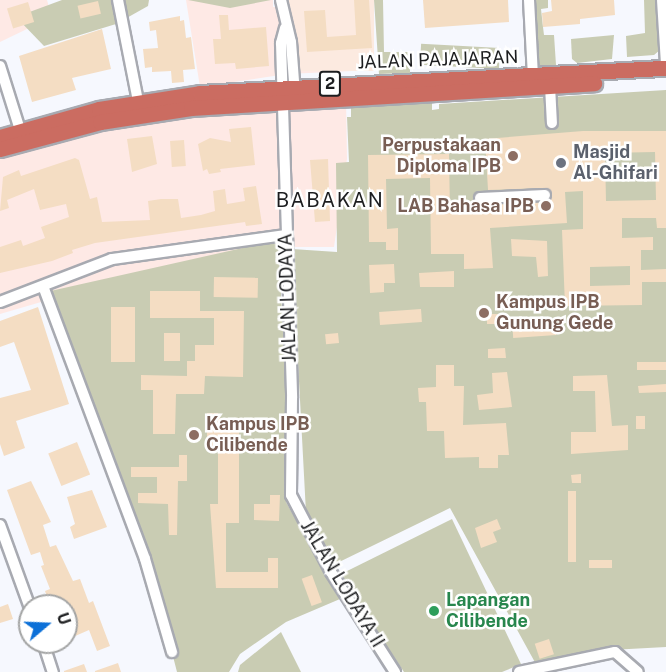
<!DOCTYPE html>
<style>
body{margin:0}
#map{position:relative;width:666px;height:672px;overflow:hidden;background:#f6f8fe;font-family:"Public Sans",sans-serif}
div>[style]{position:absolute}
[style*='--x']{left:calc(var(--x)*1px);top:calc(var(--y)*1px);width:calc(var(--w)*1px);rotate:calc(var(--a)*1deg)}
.commercial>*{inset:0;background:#fee9e5}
.education>*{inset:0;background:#fceae0;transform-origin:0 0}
.green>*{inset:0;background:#c9ccb3;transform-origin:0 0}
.building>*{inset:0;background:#f4ddc3;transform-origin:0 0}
.roads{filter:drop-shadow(2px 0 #a8aab1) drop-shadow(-2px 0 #a8aab1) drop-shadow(0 2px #a8aab1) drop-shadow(0 -2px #a8aab1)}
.minor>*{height:10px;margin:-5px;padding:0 5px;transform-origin:5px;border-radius:5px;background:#fff}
.highway>*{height:15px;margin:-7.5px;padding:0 7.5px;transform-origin:7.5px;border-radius:7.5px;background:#cb6c61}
.dots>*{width:16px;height:16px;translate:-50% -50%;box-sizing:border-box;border:3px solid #fff;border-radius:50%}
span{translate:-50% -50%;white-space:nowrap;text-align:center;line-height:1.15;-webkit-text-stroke:5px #fff;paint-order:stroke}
.shield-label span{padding:2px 4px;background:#fff;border:2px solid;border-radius:4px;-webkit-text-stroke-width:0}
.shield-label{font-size:16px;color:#1c1d1f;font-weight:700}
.street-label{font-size:18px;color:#1c1d1f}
.education-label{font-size:18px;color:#785e54;font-weight:700}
.right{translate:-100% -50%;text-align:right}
.left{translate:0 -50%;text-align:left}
.worship-label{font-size:18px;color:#5b616d;font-weight:700}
.leisure-label{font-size:18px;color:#27864d;font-weight:700}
.neighbourhood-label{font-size:20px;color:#1c1d1f;letter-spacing:1.5px}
.north{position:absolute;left:18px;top:594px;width:60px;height:60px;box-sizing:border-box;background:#fff;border:2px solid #a4a5a5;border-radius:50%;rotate:71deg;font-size:16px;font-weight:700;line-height:24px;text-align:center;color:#1c1d1f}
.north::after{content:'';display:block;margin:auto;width:21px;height:27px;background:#0c70d8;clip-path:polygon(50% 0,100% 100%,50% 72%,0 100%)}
</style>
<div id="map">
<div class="commercial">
<i style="clip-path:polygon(0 0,47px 0,52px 17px,0 42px)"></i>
<i style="clip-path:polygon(186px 0,273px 0,273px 7px,352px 0,374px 70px,287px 74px,200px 87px)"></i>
<i style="clip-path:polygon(346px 99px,347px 159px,334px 247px,278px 247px,144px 272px,0 314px,0 148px,116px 124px)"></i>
</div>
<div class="education">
<i style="left:289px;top:0;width:85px;height:71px"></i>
</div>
<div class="green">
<i style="clip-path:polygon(62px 0,149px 0,148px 6px,116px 24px,44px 46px,16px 17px)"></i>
<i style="clip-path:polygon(188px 0,271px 0,230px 8px)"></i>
<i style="clip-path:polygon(374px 0,383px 0,384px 52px,410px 52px,410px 73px,379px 74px)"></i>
<i style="clip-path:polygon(533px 0,548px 0,548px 8px,541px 9px,543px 27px,544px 35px,554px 35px,556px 65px,537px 66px)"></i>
<i style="clip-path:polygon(644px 0,657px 0,660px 50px,654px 55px,627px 57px,626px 36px,645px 33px)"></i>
<i style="clip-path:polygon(614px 35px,612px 59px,577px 63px,572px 59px,571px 39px)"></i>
<i style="left:500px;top:48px;width:21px;height:79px;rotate:93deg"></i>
<i style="clip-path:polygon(666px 90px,666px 647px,592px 651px,537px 666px,450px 508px,333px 565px,306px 513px,292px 249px,337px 252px,336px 163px,349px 162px,347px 117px,351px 117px,351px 105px,432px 101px,432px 110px,439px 109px,439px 104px)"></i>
<i style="clip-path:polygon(278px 240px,288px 417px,286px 502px,340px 599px,286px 622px,240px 654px,229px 672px,177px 672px,147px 555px,46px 292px)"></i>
<i style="clip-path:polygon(452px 519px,521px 664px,502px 672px,404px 672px,339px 575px)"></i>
<i style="clip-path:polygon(281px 632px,301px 672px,238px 672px,240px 665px)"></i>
</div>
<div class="building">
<i style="clip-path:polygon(354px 0,369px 0,372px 48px,307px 52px,304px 11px,325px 10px,327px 37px,356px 35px)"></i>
<i style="clip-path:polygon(423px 0,508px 0,509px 22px,425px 28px)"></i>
<i style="clip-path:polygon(551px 0,614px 0,615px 15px,580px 19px,580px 24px,543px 27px,542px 13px,552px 11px)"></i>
<i style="left:98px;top:1px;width:13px;height:21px;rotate:77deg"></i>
<i style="left:28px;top:2px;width:21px;height:22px;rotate:73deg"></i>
<i style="clip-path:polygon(219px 15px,228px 15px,229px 30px,266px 27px,269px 66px,236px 69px,235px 63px,215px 64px,213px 39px,221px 39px)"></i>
<i style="clip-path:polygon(180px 16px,180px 21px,184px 20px,186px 38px,191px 37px,195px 69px,183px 70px,184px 82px,172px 83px,171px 71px,152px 72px,152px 67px,145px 68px,143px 49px,158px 48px,156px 30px,150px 31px,149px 22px)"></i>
<i style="clip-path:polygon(102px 29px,111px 69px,72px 78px,76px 90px,32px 102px,19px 56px)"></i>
<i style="clip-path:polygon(251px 127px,255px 165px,220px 169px,221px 172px,209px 174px,207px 169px,203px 171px,198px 144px,210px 138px,231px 142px,229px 129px)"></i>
<i style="clip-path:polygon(evenodd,583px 131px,666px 131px,666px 228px,657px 228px,656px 218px,622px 218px,622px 238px,653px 237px,653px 250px,641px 250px,641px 270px,666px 269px,666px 282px,642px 282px,642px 305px,565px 306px,562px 230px,583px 229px,583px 191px,565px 192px,567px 223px,490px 228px,493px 268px,464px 269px,464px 254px,431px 254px,430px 178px,386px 179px,387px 229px,398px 228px,398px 250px,386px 250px,386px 242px,369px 242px,368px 155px,449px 154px,450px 212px,492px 210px,492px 205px,546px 202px,552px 194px,545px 188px,488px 190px,485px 139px,583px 131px,655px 152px,656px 200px,606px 201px,605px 153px,655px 152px,583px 131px,630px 266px,630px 285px,590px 286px,590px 267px,630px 266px)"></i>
<i style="clip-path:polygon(152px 136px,157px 164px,132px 172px,127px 139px)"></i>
<i style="left:184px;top:140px;width:26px;height:14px;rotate:86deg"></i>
<i style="clip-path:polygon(75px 158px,79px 160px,90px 199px,97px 197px,102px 222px,150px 220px,148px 201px,161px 199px,178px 199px,181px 218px,201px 215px,215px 211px,213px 191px,225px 189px,227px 204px,245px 201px,243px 188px,256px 186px,262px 224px,246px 226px,245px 222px,95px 243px,72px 250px,73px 253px,52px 261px,0 273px,0 247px,21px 240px,23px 246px,45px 238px,41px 227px,69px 217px,66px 204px,40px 210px,34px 189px,7px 200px,9px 208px,0 211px,3px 177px,19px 170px,21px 176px)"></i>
<i style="clip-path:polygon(328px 159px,330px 221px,315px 222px,310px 160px)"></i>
<i style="clip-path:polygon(511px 239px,547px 241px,548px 276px,538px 277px,536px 257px,512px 256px)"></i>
<i style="clip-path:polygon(394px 264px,395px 283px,384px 283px,384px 292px,370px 293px,369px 265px)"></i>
<i style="clip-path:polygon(454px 271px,454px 287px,420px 287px,419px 273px)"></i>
<i style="left:214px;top:277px;width:44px;height:20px;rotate:1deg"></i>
<i style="clip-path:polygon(150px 291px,200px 291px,200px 311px,244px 311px,243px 377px,205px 376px,204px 394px,176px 394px,175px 434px,153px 434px,153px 390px,141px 390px,141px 375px,187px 376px,187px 361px,195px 361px,195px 345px,214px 345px,214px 318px,150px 318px)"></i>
<i style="clip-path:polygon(38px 307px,69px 404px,16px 421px,25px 448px,4px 456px,0 444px,0 398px,31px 390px,14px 342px,0 347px,0 321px)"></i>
<i style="left:111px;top:307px;width:24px;height:55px"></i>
<i style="left:421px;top:309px;width:13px;height:42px;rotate:86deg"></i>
<i style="left:487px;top:314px;width:15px;height:10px"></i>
<i style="left:555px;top:319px;width:16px;height:43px;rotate:86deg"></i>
<i style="left:164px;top:333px;width:16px;height:28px"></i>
<i style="left:338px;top:333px;width:10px;height:13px;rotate:84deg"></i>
<i style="clip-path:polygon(505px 348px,506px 358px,488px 358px,488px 349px)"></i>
<i style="left:637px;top:362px;width:29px;height:8px"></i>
<i style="clip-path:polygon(436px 365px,454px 365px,454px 386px,464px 386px,463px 425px,506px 423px,509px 455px,498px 455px,498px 468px,479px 468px,479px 457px,445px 458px,444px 431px,427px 431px,426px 402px,419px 402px,418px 388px,436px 387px)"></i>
<i style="clip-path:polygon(507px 372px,512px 407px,479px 410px,477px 395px,493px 393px,492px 373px)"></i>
<i style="clip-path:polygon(607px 375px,612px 426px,628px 425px,628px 450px,571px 454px,571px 432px,596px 432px,595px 391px,573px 391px,573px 376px)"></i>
<i style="clip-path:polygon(666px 384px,666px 392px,639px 393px,638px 386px)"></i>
<i style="clip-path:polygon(207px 413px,218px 413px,218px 418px,239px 418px,239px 523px,226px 523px,226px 572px,268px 572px,268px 558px,278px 558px,278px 588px,216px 588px,210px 504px,218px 504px,218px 447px,207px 447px)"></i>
<i style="left:636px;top:416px;width:9px;height:13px"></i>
<i style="left:77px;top:442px;width:35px;height:31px;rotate:68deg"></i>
<i style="clip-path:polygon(179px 455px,187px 455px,187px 481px,178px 481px,177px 535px,169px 535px,168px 504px,138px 503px,138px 493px,157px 493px,157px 477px,131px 477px,131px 467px,179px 467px)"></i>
<i style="clip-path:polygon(581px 474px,581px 483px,572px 483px,571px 475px)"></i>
<i style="clip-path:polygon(31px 481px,51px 522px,43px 525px,50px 547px,56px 545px,73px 581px,80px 579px,89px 603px,93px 601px,110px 646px,97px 651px,89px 630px,66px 640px,66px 606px,50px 606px,45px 591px,50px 589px,41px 566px,44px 565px,40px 552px,31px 555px,7px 490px)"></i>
<i style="clip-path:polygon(92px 490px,107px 527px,74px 539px,70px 527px,75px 524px,67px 497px)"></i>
<i style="left:568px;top:491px;width:8px;height:71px"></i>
<i style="clip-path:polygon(270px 495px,280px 495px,279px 521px,254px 520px,254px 504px,270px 504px)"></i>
<i style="clip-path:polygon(497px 519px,501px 529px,493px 532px,497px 542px,481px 548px,475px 528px)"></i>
<i style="left:612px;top:560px;width:8px;height:23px;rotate:90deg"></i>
<i style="left:312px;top:575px;width:29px;height:11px;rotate:70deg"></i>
<i style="clip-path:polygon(8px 604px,13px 619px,0 623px,0 607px)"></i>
<i style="left:549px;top:639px;width:16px;height:15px;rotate:72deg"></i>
<i style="clip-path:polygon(118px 663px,121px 672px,95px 672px,95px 671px)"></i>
<i style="clip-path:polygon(84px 664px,87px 672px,64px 672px,64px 671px)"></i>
</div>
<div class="roads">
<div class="minor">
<i style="--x:118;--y:0;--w:103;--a:78.8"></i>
<i style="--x:281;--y:0;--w:43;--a:76.6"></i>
<i style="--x:291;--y:42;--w:52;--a:85.6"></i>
<i style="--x:529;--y:0;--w:76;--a:87"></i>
<i style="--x:662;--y:0;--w:64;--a:86.4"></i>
<i style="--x:285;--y:28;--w:16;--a:105"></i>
<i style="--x:281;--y:43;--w:355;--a:88.2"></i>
<i style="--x:292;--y:398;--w:97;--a:90.6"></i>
<i style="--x:291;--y:495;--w:87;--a:62.5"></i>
<i style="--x:331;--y:572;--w:119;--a:57.4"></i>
<i style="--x:0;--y:66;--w:67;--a:72.6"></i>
<i style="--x:550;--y:86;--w:37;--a:87"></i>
<i style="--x:480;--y:198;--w:65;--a:-2.6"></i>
<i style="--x:43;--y:286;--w:291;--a:69.5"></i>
<i style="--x:145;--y:559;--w:97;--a:73.8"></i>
<i style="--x:0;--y:302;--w:120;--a:-21"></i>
<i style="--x:112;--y:259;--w:176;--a:-7.9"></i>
<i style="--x:0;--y:525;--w:88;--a:70.1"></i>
<i style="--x:43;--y:642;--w:32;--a:72"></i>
<i style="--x:519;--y:672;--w:98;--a:-11.8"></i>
<i style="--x:615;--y:652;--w:30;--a:41"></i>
</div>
<div class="highway">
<i style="--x:0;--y:137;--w:103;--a:-15.8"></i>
<i style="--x:99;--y:109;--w:102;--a:-9"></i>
<i style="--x:200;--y:93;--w:467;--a:-3.1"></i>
<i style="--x:0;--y:149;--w:104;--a:-15.1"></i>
<i style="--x:100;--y:122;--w:92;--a:-8.7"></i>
<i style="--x:191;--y:108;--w:404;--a:-3.5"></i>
</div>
</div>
<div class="dots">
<i style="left:513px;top:156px;background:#8d6e63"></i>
<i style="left:561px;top:163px;background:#6b7280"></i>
<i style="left:546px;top:206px;background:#8d6e63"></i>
<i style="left:484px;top:313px;background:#8d6e63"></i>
<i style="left:194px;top:435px;background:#8d6e63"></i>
<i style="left:434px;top:611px;background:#2e9e5b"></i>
</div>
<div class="shield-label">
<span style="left:330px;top:84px">2</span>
</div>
<div class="street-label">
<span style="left:438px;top:60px;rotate:-2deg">JALAN PAJAJARAN</span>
<span style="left:288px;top:298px;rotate:-92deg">JALAN LODAYA</span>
<span style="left:342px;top:584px;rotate:59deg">JALAN LODAYA II</span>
</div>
<div class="education-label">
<span class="right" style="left:501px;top:156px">Perpustakaan<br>Diploma IPB</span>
<span class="right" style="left:534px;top:206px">LAB Bahasa IPB</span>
<span class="left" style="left:496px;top:313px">Kampus IPB<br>Gunung Gede</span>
<span class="left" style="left:206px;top:435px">Kampus IPB<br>Cilibende</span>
</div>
<div class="worship-label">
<span class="left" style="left:573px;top:163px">Masjid<br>Al-Ghifari</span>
</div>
<div class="leisure-label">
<span class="left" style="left:446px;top:611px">Lapangan<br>Cilibende</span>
</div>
<div class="neighbourhood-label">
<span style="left:330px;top:200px">BABAKAN</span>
</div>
<div class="north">U</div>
</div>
